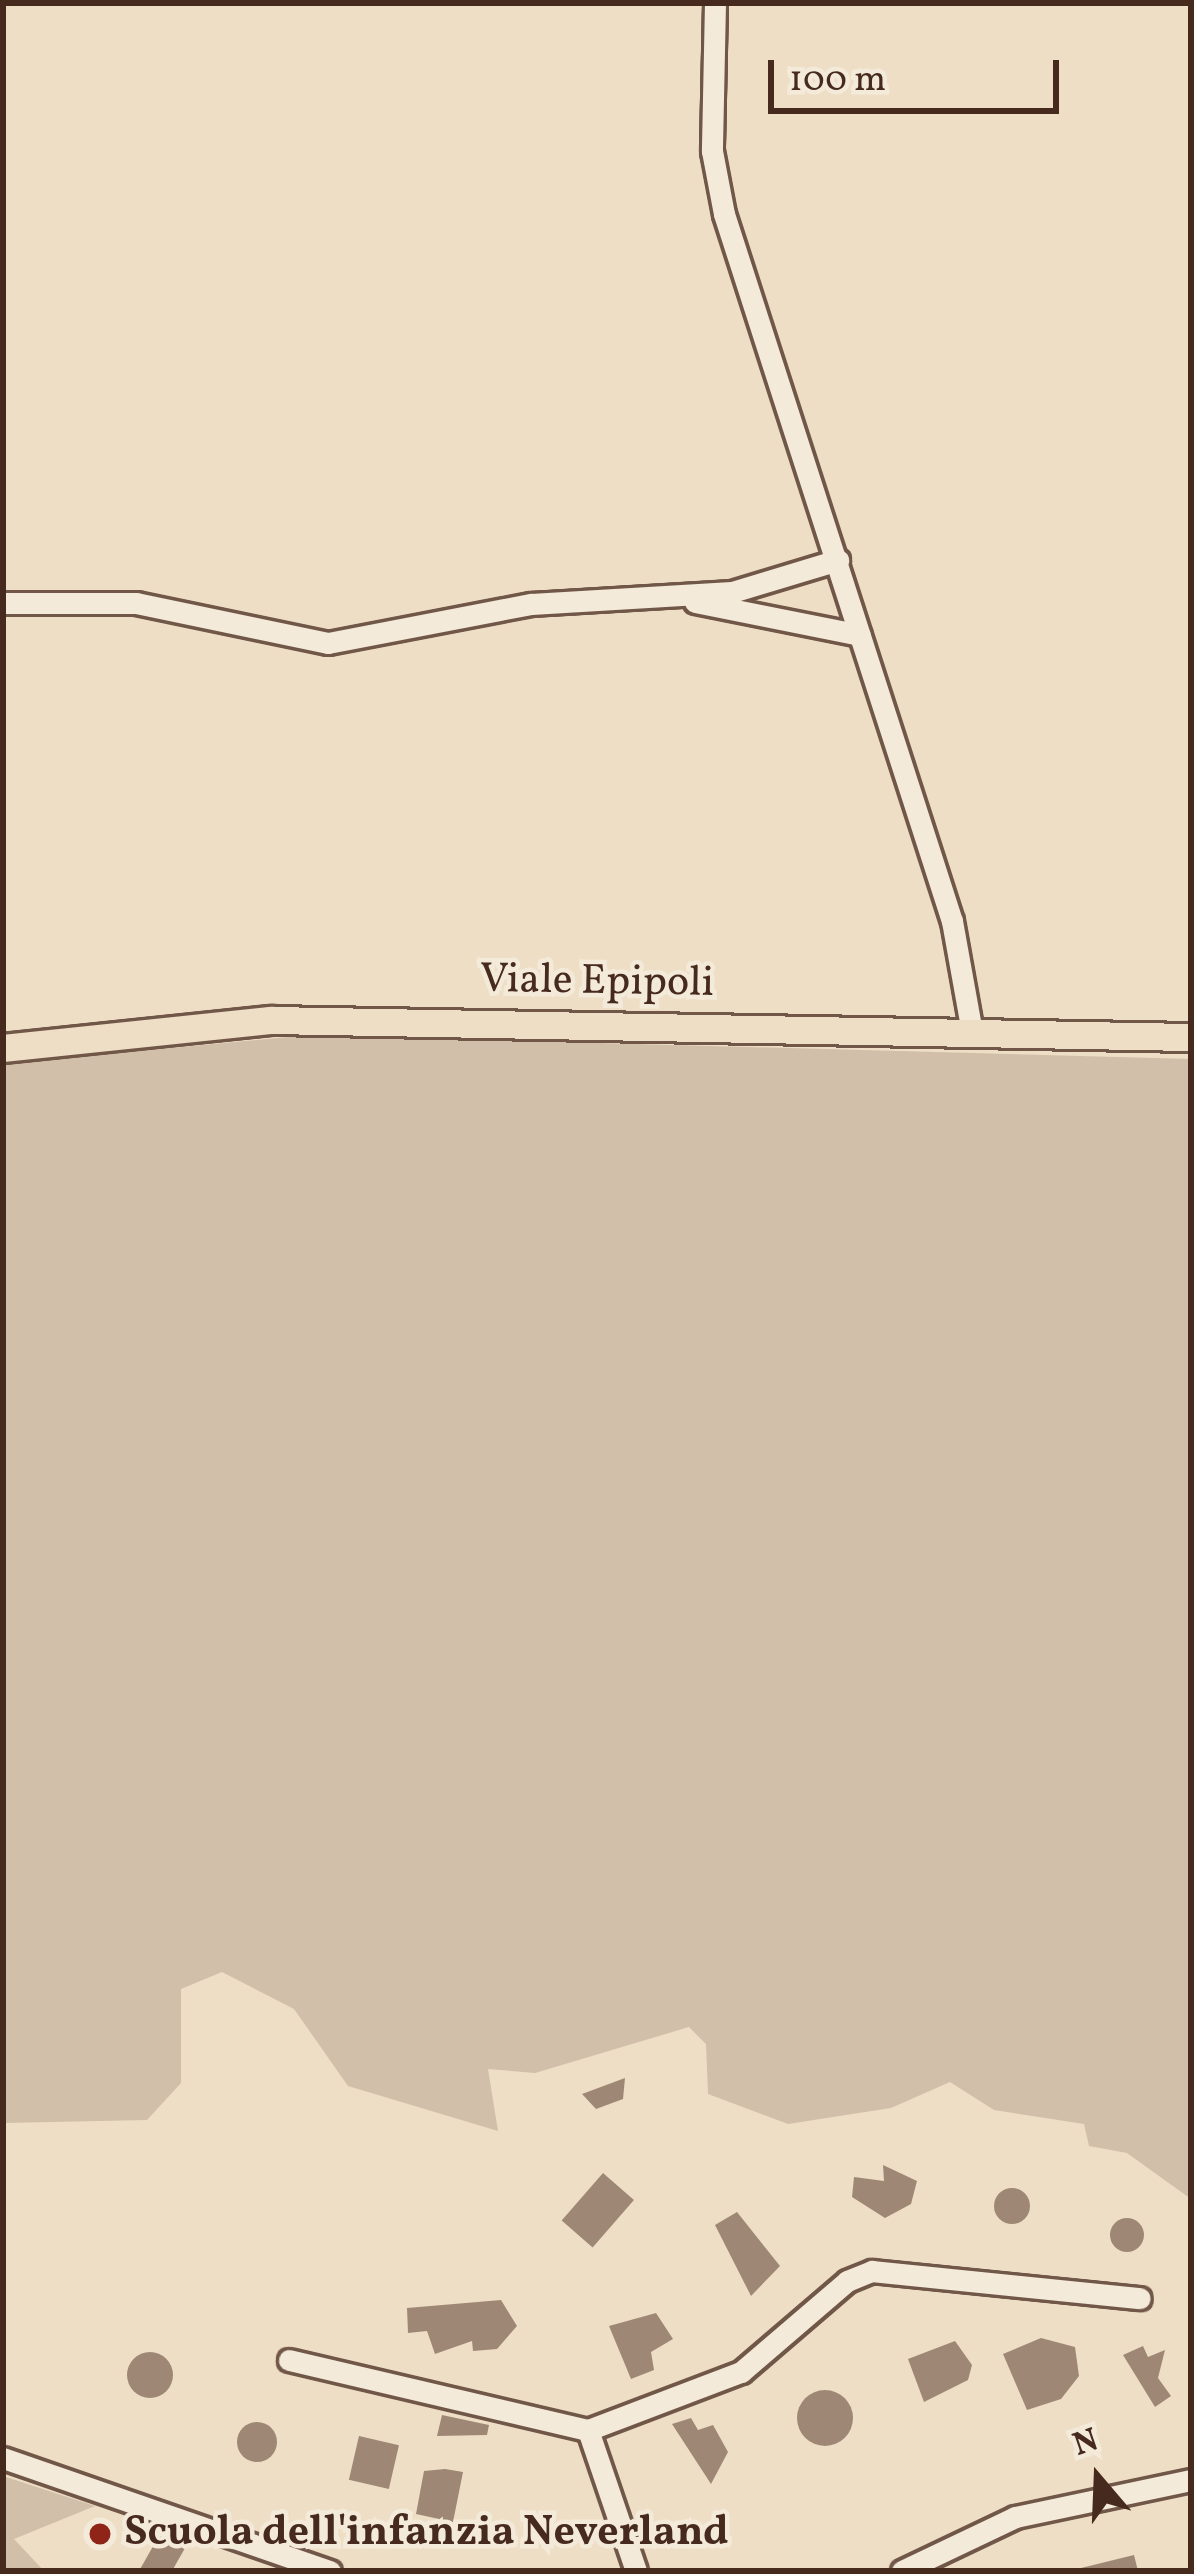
<!DOCTYPE html>
<style>
body{margin:0}
#map{position:relative;width:1194px;height:2574px;overflow:hidden;background:#eedec5;font-family:Vollkorn,serif}
div>[style]{position:absolute}
[style*='--x']{left:calc(var(--x)*1px);top:calc(var(--y)*1px);width:calc(var(--w)*1px);rotate:calc(var(--a)*1deg)}
.green>*{inset:0;background:#d2bfa9}
.building>*{inset:0;background:#9e8875;transform-origin:0 0}
.round{border-radius:50%}
.roads{filter:drop-shadow(3px 0 #715748) drop-shadow(-3px 0 #715748) drop-shadow(0 3px #715748) drop-shadow(0 -3px #715748)}
.minor>*{height:21px;margin:-10.5px;padding:0 10.5px;transform-origin:10.5px;border-radius:10.5px;background:#f4ead9}
.major>*{height:27px;margin:-13.5px;padding:0 13.5px;transform-origin:13.5px;border-radius:13.5px;background:#eedec5}
.dots>*{width:33px;height:33px;translate:-50% -50%;box-sizing:border-box;border:6px solid #f4ead9;border-radius:50%}
span{translate:-50% -50%;white-space:nowrap;text-align:center;line-height:1.15;-webkit-text-stroke:9px #f4ead9;paint-order:stroke}
.street-label{font-size:42px;color:#472a1e}
.poi-label{font-size:42px;color:#472a1e;font-weight:700}
.left{translate:0 -50%;text-align:left}
.frame{position:absolute;inset:0;border:6px solid #472a1e;pointer-events:none}
.north{position:absolute;left:1038px;top:2418px;width:120px;height:120px;-webkit-text-stroke:9px #f4ead9;paint-order:stroke;rotate:341deg;font-size:33px;font-weight:700;line-height:48px;text-align:center;color:#472a1e}
.north::after{content:'';display:block;margin:auto;width:42px;height:54px;background:#472a1e;clip-path:polygon(50% 0,100% 100%,50% 72%,0 100%)}
.scale{position:absolute;left:768px;top:60px;width:291px;height:54px;box-sizing:border-box;border:6px solid #472a1e;border-top:0;padding-left:15px;font-size:36px;line-height:42px;white-space:nowrap;color:#472a1e;-webkit-text-stroke:9px #f4ead9;paint-order:stroke}
</style>
<div id="map">
<div class="green">
<i style="clip-path:polygon(309px 1035px,1191px 1059px,1191px 2199px,1127px 2153px,1089px 2146px,1084px 2124px,994px 2110px,950px 2082px,891px 2108px,788px 2124px,708px 2094px,706px 2044px,689px 2027px,535px 2073px,488px 2069px,498px 2131px,348px 2086px,294px 2009px,222px 1972px,181px 1989px,181px 2083px,147px 2120px,3px 2123px,3px 1064px)"></i>
<i style="clip-path:polygon(3px 2476px,95px 2506px,14px 2539px,44px 2571px,3px 2571px)"></i>
</div>
<div class="building">
<i style="clip-path:polygon(625px 2078px,623px 2099px,596px 2109px,582px 2094px)"></i>
<i style="clip-path:polygon(883px 2165px,917px 2181px,911px 2204px,885px 2218px,852px 2197px,854px 2177px,884px 2181px)"></i>
<i style="left:603px;top:2173px;width:41px;height:63px;rotate:41deg"></i>
<i class="round" style="left:994px;top:2188px;width:36px;height:36px"></i>
<i style="clip-path:polygon(737px 2212px,780px 2266px,751px 2296px,715px 2225px)"></i>
<i class="round" style="left:1110px;top:2218px;width:34px;height:34px"></i>
<i style="clip-path:polygon(501px 2300px,517px 2326px,497px 2349px,473px 2351px,472px 2341px,435px 2354px,427px 2331px,408px 2333px,407px 2308px)"></i>
<i style="clip-path:polygon(656px 2313px,673px 2339px,651px 2352px,654px 2370px,631px 2379px,609px 2326px)"></i>
<i style="clip-path:polygon(1041px 2338px,1075px 2347px,1079px 2376px,1061px 2399px,1027px 2410px,1003px 2354px)"></i>
<i style="clip-path:polygon(955px 2341px,972px 2365px,968px 2380px,924px 2402px,908px 2359px)"></i>
<i style="clip-path:polygon(1143px 2346px,1148px 2357px,1165px 2350px,1158px 2378px,1171px 2396px,1155px 2407px,1123px 2355px)"></i>
<i class="round" style="left:127px;top:2352px;width:46px;height:46px"></i>
<i class="round" style="left:797px;top:2390px;width:56px;height:56px"></i>
<i style="clip-path:polygon(442px 2415px,489px 2425px,487px 2435px,437px 2436px)"></i>
<i style="clip-path:polygon(691px 2418px,698px 2430px,713px 2425px,728px 2452px,711px 2484px,672px 2424px)"></i>
<i class="round" style="left:237px;top:2422px;width:40px;height:40px"></i>
<i style="left:359px;top:2436px;width:41px;height:45px;rotate:13deg"></i>
<i style="clip-path:polygon(445px 2469px,463px 2472px,453px 2522px,416px 2514px,424px 2471px)"></i>
<i style="clip-path:polygon(160px 2534px,185px 2548px,172px 2571px,139px 2571px)"></i>
<i style="clip-path:polygon(1134px 2555px,1138px 2571px,1077px 2571px,1077px 2569px)"></i>
</div>
<div class="roads">
<div class="minor">
<i style="--x:715;--y:3;--w:148;--a:91.2"></i>
<i style="--x:712;--y:151;--w:64;--a:79.2"></i>
<i style="--x:724;--y:214;--w:743;--a:72.13"></i>
<i style="--x:952;--y:921;--w:113;--a:79.8"></i>
<i style="--x:695;--y:602;--w:168;--a:11.3"></i>
<i style="--x:3;--y:603;--w:133;--a:0"></i>
<i style="--x:136;--y:603;--w:196;--a:11.8"></i>
<i style="--x:328;--y:643;--w:207;--a:-10.9"></i>
<i style="--x:531;--y:604;--w:201;--a:-3.4"></i>
<i style="--x:732;--y:592;--w:111;--a:-16.8"></i>
<i style="--x:289;--y:2360;--w:307;--a:13.2"></i>
<i style="--x:3;--y:2458;--w:346;--a:19.1"></i>
<i style="--x:636;--y:2571;--w:149;--a:-108.8"></i>
<i style="--x:588;--y:2430;--w:164;--a:-20.8"></i>
<i style="--x:741;--y:2372;--w:140;--a:-40.6"></i>
<i style="--x:847;--y:2281;--w:27;--a:-22"></i>
<i style="--x:872;--y:2271;--w:269;--a:5.8"></i>
<i style="--x:902;--y:2571;--w:125;--a:-25.5"></i>
<i style="--x:1015;--y:2517;--w:180;--a:-11.9"></i>
</div>
<div class="major">
<i style="--x:3;--y:1048;--w:269;--a:-6"></i>
<i style="--x:271;--y:1020;--w:920;--a:1.06"></i>
</div>
</div>
<div class="dots">
<i style="left:100px;top:2534px;background:#8f2418"></i>
</div>
<div class="street-label">
<span style="left:597px;top:983px;rotate:1deg">Viale Epipoli</span>
</div>
<div class="poi-label">
<span class="left" style="left:124px;top:2534px">Scuola dell'infanzia Neverland</span>
</div>
<div class="frame"></div>
<div class="north">N</div>
<div class="scale">100 m</div>
</div>
